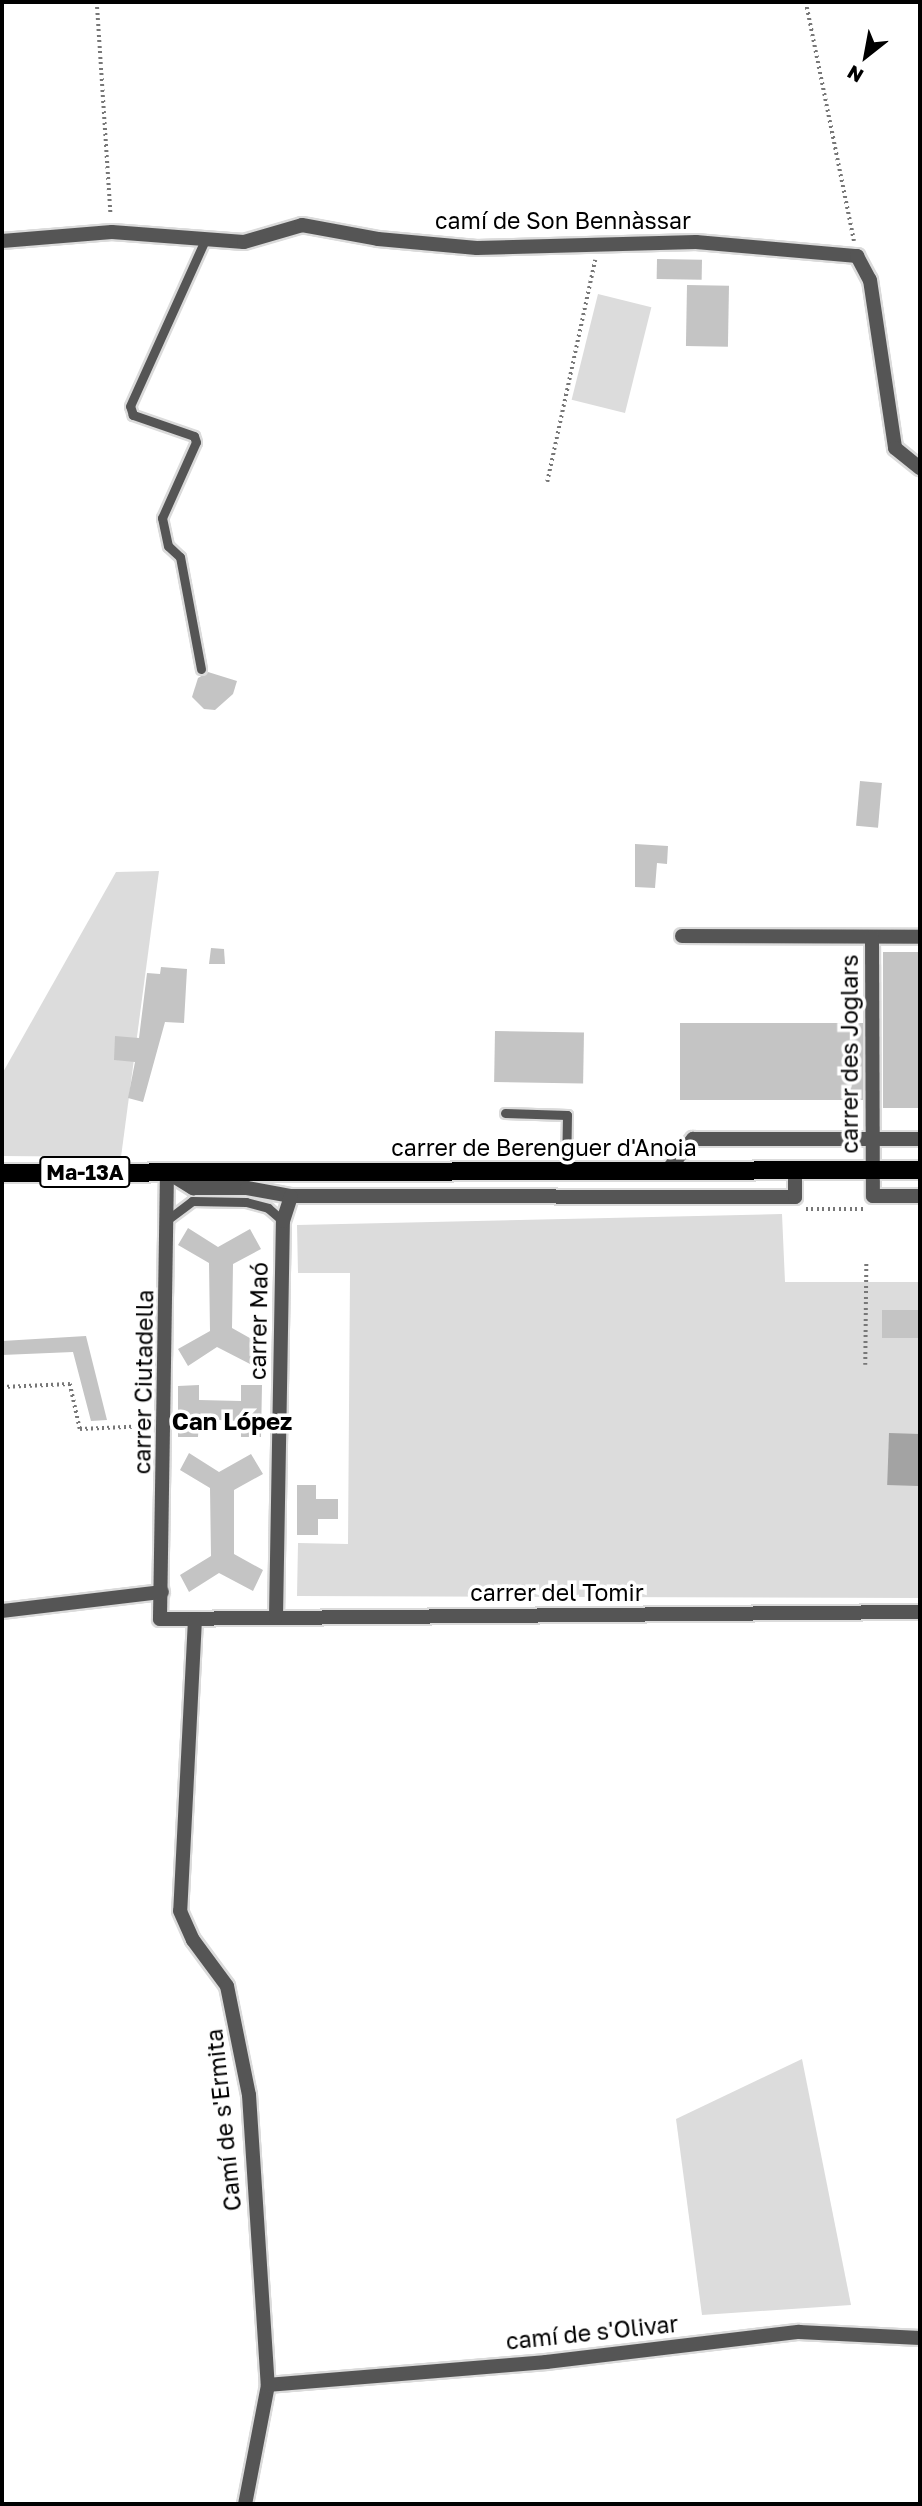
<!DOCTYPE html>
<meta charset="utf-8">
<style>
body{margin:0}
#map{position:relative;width:922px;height:2506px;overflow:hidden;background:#fff;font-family:"Golos Text",sans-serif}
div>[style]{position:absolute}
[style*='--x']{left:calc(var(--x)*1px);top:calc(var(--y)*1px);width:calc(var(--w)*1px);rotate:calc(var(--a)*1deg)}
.green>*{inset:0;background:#dcdcdc;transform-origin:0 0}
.water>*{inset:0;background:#a3a3a3;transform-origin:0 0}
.building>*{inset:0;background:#c4c4c4;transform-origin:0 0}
.path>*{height:3.5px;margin-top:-1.75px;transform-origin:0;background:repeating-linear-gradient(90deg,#777 0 2px,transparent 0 5.5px)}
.roads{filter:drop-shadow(2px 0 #dbdbdb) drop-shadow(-2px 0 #dbdbdb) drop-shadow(0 2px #dbdbdb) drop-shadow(0 -2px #dbdbdb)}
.service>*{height:9px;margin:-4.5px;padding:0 4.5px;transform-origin:4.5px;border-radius:4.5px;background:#555}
.minor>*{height:14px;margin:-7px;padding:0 7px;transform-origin:7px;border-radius:7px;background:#555}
.primary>*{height:18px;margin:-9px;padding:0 9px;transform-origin:9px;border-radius:9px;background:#000}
span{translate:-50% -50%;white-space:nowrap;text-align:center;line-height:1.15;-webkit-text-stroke:7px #fff;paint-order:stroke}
.shield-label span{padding:2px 5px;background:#fff;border:2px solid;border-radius:5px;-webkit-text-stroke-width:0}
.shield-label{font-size:21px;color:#000;font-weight:700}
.street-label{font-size:23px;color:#000}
.neighbourhood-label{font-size:24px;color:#000;font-weight:700}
.frame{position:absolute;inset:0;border:4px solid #000;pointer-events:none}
.north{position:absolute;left:831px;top:21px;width:70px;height:70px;-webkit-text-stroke:5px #fff;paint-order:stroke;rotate:211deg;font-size:19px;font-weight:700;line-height:28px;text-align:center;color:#000}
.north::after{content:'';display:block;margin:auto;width:24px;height:32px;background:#000;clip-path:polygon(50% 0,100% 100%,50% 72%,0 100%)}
</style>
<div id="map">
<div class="green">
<i style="left:598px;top:294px;width:55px;height:109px;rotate:14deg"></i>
<i style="clip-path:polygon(159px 871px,121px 1157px,2px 1156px,2px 1074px,116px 872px)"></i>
<i style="clip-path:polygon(782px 1214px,785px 1282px,920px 1282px,920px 1598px,297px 1596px,298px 1543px,348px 1544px,350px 1273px,298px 1273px,297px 1225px)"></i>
<i style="clip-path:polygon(802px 2059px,851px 2305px,702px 2315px,676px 2119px)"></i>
</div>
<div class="water">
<i style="left:889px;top:1433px;width:31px;height:52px;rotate:2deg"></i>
</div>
<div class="building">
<i style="left:657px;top:259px;width:45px;height:20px;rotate:1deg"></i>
<i style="left:687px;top:285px;width:42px;height:61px;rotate:1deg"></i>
<i style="clip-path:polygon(208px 672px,237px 681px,233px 694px,215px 710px,204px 709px,192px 697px,198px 678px)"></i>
<i style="left:860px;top:781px;width:22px;height:45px;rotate:5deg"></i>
<i style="clip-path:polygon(635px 844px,668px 846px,667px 864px,657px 863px,655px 888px,635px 887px)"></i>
<i style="clip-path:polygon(211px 948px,224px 949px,225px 964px,209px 964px)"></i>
<i style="left:883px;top:952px;width:37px;height:156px"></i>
<i style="clip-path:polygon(161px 967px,187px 969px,184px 1023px,165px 1022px,143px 1102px,128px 1098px,135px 1062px,114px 1060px,115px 1036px,139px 1038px,147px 973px,160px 974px)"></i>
<i style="left:863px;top:1023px;width:77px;height:183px;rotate:90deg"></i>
<i style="left:495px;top:1031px;width:89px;height:51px;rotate:1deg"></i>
<i style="clip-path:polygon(188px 1228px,218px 1247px,250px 1229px,261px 1249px,233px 1264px,232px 1328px,262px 1345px,252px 1365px,217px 1347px,188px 1366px,178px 1349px,210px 1331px,209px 1263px,178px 1245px)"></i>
<i style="left:882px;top:1310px;width:38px;height:28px"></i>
<i style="clip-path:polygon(86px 1336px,107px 1420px,91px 1421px,73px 1352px,2px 1355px,2px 1341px)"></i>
<i style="clip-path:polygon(199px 1385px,199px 1400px,241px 1401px,241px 1385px,262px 1385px,261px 1437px,241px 1437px,241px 1421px,219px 1420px,199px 1421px,198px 1437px,178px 1437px,178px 1386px)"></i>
<i style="clip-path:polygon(189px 1453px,219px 1472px,251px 1454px,263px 1474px,234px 1490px,234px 1554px,263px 1570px,253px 1591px,219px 1573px,189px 1592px,180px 1575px,211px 1556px,210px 1488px,180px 1470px)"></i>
<i style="clip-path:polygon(297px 1485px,316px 1485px,316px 1499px,338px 1499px,338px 1519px,318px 1519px,318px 1535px,297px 1535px)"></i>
</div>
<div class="path">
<i style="--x:97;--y:2;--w:214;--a:86.3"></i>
<i style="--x:806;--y:2;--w:244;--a:78.6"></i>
<i style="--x:547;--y:482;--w:227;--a:-77.8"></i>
<i style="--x:806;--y:1209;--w:58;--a:0"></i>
<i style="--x:865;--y:1365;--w:104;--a:-89.4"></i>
<i style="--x:2;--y:1387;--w:68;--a:-2.5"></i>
<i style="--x:70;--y:1384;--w:46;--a:77.5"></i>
<i style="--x:80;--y:1429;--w:69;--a:-2.5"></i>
</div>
<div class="roads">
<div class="service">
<i style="--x:201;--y:669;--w:114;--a:-100.6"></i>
<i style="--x:180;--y:557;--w:16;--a:-137"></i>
<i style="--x:168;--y:546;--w:29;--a:-102"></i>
<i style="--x:162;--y:518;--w:83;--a:-65.9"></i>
<i style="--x:196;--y:442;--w:6;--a:-108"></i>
<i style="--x:194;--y:436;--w:65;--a:-161"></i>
<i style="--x:133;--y:415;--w:9;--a:-108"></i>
<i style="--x:130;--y:406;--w:182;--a:-65.7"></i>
<i style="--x:505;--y:1113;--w:62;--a:1.8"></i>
<i style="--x:567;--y:1115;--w:56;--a:91"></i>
<i style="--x:167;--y:1220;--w:31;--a:-37"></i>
<i style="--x:192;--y:1201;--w:54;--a:1.1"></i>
<i style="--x:246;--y:1202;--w:23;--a:15"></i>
<i style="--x:268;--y:1208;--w:20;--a:41"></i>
</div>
<div class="minor">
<i style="--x:2;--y:241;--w:110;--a:-4.7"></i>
<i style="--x:112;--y:232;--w:132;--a:4.3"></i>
<i style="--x:244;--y:242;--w:60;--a:-16.3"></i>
<i style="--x:302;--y:225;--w:77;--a:10.4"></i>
<i style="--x:378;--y:239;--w:99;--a:5.2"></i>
<i style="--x:477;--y:248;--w:219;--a:-1.6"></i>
<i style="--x:696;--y:242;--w:162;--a:5"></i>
<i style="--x:857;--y:256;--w:27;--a:62"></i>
<i style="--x:870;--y:280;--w:170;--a:81.5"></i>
<i style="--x:895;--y:448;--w:32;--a:39"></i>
<i style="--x:682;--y:936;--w:238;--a:0.2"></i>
<i style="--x:872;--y:937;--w:259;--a:89.8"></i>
<i style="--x:873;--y:1196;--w:47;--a:0"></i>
<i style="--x:167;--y:1172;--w:447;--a:90.9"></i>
<i style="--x:160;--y:1619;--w:760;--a:-0.53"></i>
<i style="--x:167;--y:1172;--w:31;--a:32"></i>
<i style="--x:193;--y:1188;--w:54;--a:0"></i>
<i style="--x:247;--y:1188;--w:45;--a:10.3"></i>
<i style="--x:291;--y:1196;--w:504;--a:0.11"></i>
<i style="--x:795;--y:1197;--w:26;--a:-90"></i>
<i style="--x:666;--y:1172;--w:43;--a:-50.7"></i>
<i style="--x:693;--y:1139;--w:227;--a:0"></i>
<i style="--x:2;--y:1611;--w:161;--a:-6.8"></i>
<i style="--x:276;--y:1617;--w:396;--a:-89"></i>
<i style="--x:283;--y:1221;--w:26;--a:-72"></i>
<i style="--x:195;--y:1619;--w:292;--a:92.9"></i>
<i style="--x:180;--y:1911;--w:32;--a:66"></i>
<i style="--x:193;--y:1940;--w:57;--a:53.5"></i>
<i style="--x:227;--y:1986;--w:111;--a:78.6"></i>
<i style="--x:249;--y:2095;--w:291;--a:86.3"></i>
<i style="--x:268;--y:2385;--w:121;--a:100.9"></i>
<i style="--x:268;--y:2385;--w:279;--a:-4.7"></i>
<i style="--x:546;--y:2362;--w:255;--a:-6.8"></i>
<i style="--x:799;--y:2332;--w:121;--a:2.8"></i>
</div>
<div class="primary">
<i style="--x:2;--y:1173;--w:918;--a:-0.19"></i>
</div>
</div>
<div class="shield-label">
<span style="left:85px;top:1172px">Ma-13A</span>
</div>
<div class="street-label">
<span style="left:563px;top:220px">camí de Son Bennàssar</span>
<span style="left:849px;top:1054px;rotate:-90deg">carrer des Joglars</span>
<span style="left:544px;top:1147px">carrer de Berenguer d'Anoia</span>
<span style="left:258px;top:1321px;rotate:-89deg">carrer Maó</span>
<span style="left:143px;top:1382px;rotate:-89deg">carrer Ciutadella</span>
<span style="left:557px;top:1592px">carrer del Tomir</span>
<span style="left:223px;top:2120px;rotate:-96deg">Camí de s'Ermita</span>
<span style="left:592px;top:2332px;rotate:-6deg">camí de s'Olivar</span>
</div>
<div class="neighbourhood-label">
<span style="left:232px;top:1421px">Can López</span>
</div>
<div class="frame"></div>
<div class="north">N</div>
</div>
